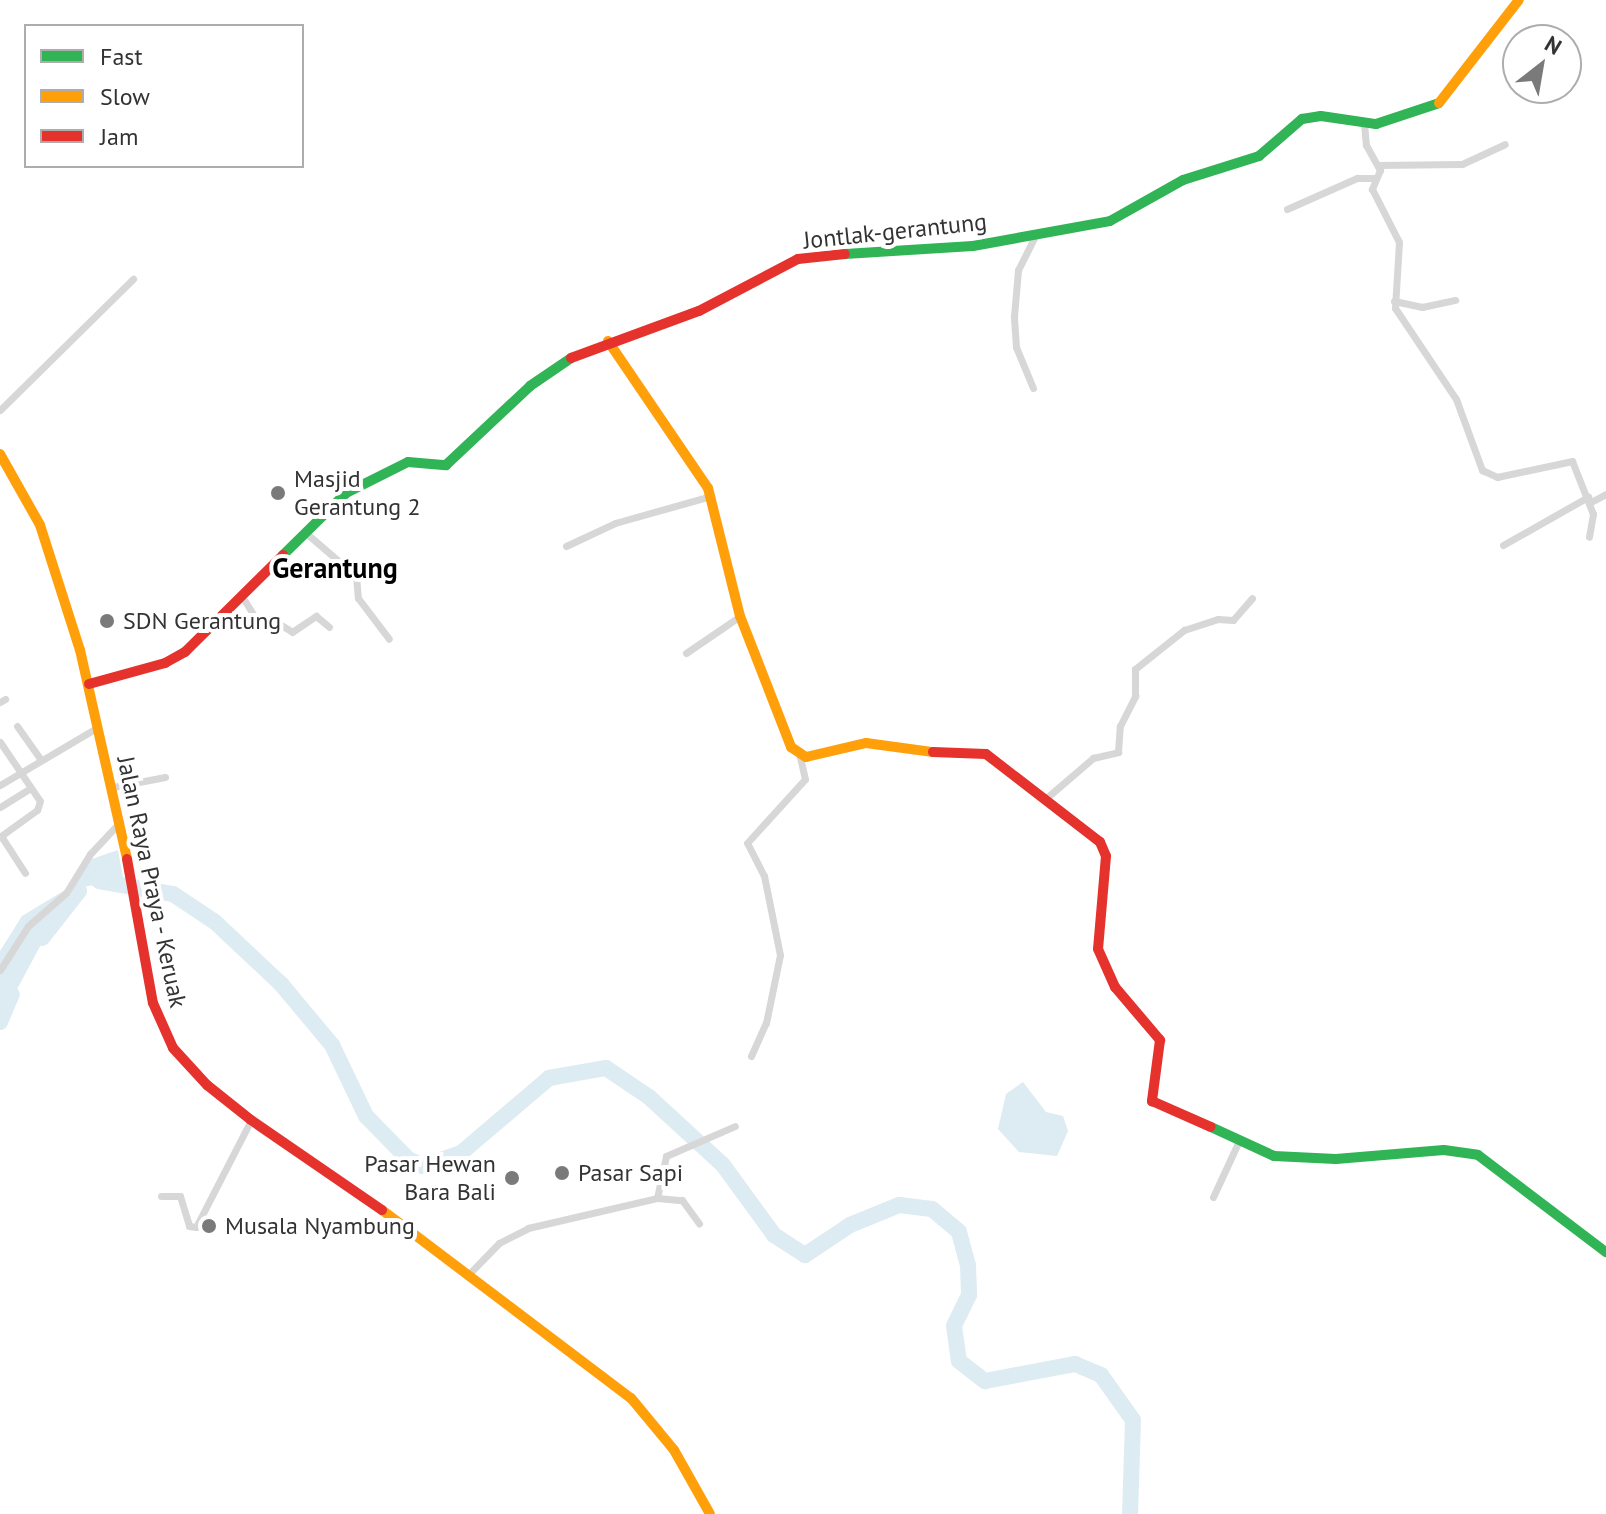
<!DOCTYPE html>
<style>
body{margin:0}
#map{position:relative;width:1606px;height:1514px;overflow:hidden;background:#fff;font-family:"PT Sans",sans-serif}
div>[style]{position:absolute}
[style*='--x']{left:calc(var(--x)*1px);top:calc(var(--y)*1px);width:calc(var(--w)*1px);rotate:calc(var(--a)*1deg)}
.water>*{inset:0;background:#ddebf3}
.river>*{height:16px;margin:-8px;padding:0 8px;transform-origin:8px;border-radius:8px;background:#ddebf3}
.street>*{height:7px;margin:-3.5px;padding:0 3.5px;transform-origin:3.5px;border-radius:3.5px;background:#d7d7d7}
.fast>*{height:10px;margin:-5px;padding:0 5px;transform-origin:5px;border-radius:5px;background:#30b455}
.slow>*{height:10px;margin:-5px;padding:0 5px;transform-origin:5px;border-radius:5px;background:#ff9f0a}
.jam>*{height:10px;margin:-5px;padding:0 5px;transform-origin:5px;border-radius:5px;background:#e5322d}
.dots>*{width:22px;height:22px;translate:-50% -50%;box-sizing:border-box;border:4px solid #fff;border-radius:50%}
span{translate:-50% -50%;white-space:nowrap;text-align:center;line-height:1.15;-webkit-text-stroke:8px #fff;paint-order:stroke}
.street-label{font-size:24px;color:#333}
.poi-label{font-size:24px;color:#333}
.left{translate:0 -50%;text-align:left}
.right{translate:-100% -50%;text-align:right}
.quarter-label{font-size:28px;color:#000;font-weight:700}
.legend{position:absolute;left:24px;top:24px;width:280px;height:144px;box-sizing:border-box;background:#fff;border:2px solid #adadad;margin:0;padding:10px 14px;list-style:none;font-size:24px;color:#333}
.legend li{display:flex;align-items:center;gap:16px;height:40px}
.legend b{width:40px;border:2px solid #adadad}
.north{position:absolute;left:1502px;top:24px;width:80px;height:80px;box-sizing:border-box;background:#fff;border:2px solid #adadad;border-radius:50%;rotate:31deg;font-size:22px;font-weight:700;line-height:32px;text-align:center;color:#333}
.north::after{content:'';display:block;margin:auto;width:28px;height:36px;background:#7a7a7a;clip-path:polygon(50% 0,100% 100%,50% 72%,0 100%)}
</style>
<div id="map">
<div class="water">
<i style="clip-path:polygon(118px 850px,124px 883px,87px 886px,60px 909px,0 1021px,0 951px,22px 916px,75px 884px,86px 861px)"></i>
<i style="clip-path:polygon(1023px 1082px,1046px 1112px,1063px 1116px,1068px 1131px,1057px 1156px,1019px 1152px,998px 1129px,1006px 1094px)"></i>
</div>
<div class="river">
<i style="--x:99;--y:881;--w:75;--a:10"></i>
<i style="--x:173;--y:894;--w:50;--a:33.7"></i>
<i style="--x:215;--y:922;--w:91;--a:43.2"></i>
<i style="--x:281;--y:984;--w:80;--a:50.1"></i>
<i style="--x:332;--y:1045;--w:79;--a:64.4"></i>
<i style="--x:366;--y:1116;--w:60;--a:45.7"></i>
<i style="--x:408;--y:1159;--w:17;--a:25"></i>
<i style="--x:423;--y:1166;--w:40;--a:-18.9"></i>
<i style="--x:461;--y:1153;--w:116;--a:-40.4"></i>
<i style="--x:549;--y:1078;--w:58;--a:-10"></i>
<i style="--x:606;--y:1068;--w:52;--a:34"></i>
<i style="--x:649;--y:1097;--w:100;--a:42.6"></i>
<i style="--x:723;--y:1165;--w:87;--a:53.9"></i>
<i style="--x:774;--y:1235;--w:37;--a:33"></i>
<i style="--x:805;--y:1255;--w:54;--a:-33.7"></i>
<i style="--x:850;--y:1225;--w:53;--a:-22.2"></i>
<i style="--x:899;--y:1205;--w:33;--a:7"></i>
<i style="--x:932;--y:1209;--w:35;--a:40"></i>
<i style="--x:959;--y:1232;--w:34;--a:75"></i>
<i style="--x:968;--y:1265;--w:30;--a:88"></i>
<i style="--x:969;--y:1295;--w:34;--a:116"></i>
<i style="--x:954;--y:1326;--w:35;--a:82"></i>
<i style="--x:959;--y:1361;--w:33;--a:38"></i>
<i style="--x:985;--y:1381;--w:92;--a:-10.7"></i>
<i style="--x:1075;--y:1364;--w:28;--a:23"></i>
<i style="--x:1101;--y:1375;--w:55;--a:54.6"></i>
<i style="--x:1133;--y:1420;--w:94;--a:91.8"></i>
<i style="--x:42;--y:938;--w:60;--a:-51.8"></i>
<i style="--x:0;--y:1022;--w:30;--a:-67"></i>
</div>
<div class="street">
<i style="--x:1364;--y:123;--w:22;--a:85"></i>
<i style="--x:1366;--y:145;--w:29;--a:61"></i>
<i style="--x:1380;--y:170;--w:21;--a:113"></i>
<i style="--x:1372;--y:189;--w:59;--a:63"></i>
<i style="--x:1399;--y:242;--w:66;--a:93.5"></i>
<i style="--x:1395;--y:308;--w:110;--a:56.2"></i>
<i style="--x:1456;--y:399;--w:76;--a:69.9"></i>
<i style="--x:1482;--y:470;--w:17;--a:25"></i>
<i style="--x:1497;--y:477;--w:77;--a:-12"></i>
<i style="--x:1572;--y:461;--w:57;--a:68.4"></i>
<i style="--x:1593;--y:514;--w:23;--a:100"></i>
<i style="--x:1378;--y:165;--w:84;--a:-0.7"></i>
<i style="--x:1462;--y:164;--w:47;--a:-24.9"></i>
<i style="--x:1287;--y:209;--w:77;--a:-23.9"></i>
<i style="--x:1357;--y:178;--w:19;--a:0"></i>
<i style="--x:1394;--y:301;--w:29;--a:12"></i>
<i style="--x:1422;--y:307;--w:34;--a:-12"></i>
<i style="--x:1033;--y:388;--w:44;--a:-112.5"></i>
<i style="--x:1016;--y:347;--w:31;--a:-94"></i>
<i style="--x:1014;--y:316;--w:46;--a:-85"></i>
<i style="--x:1018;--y:270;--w:40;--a:-63.4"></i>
<i style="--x:0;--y:410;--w:187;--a:-44.6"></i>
<i style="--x:1589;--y:503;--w:19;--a:-28"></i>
<i style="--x:306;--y:533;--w:66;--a:40.7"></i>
<i style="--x:356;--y:576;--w:22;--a:85"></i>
<i style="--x:358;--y:598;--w:51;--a:52.9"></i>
<i style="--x:1503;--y:545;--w:98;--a:-29.5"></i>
<i style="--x:566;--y:546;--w:54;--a:-25.1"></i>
<i style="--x:615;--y:523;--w:100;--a:-15.7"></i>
<i style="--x:243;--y:598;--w:31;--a:58"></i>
<i style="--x:259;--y:624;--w:13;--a:-29"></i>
<i style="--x:270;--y:618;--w:26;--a:32"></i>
<i style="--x:292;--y:632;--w:29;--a:-34"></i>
<i style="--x:316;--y:616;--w:17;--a:40"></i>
<i style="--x:686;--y:653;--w:65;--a:-34.4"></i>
<i style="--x:0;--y:702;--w:6;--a:-31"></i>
<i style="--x:17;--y:726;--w:42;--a:54.8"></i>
<i style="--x:0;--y:742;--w:71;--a:55.9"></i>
<i style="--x:40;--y:801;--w:9;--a:108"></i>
<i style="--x:37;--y:810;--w:44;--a:144.2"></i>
<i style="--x:1;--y:836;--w:44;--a:57"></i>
<i style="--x:0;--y:785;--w:114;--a:-30.6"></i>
<i style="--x:113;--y:787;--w:53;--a:-10.9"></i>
<i style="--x:1044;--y:800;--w:65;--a:-40.6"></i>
<i style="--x:1093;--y:758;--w:26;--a:-13"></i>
<i style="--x:1118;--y:752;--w:26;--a:-86"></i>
<i style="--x:1120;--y:726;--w:34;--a:-63"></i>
<i style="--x:1135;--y:696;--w:27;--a:-90"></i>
<i style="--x:1135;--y:669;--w:63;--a:-38.5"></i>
<i style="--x:1184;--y:630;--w:36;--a:-18"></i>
<i style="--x:1218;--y:619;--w:15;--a:4"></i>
<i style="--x:1233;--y:620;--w:29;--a:-49"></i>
<i style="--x:0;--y:807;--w:36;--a:-32"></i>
<i style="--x:0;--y:970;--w:52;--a:-57.5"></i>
<i style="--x:28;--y:926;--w:50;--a:-41"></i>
<i style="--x:66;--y:893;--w:46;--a:-58.4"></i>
<i style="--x:90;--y:854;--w:44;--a:-46.8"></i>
<i style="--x:751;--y:1056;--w:36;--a:-66"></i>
<i style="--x:766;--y:1023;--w:69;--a:-78.4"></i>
<i style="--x:780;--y:955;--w:81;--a:-101.4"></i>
<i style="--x:764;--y:876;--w:37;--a:-117"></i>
<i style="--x:747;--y:843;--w:86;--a:-47.8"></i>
<i style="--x:805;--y:779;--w:26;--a:-103"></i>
<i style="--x:161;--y:1196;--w:19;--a:0"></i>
<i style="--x:180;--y:1196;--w:31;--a:73"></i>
<i style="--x:189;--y:1226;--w:7;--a:8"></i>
<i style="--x:196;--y:1227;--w:120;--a:-62.8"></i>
<i style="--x:1213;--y:1197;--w:60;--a:-65.2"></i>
<i style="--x:657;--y:1198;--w:25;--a:5"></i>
<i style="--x:682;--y:1200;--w:29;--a:54"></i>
<i style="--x:467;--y:1276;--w:46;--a:-45.9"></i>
<i style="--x:499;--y:1243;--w:33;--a:-27"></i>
<i style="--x:528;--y:1228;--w:132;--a:-13.1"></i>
<i style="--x:657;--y:1198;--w:43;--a:-77.9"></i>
<i style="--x:666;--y:1156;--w:75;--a:-23.5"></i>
</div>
<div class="fast">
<i style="--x:845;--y:254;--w:128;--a:-3.6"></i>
<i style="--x:973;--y:246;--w:139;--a:-10.3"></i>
<i style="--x:1110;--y:221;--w:84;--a:-29.3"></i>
<i style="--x:1183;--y:180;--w:80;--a:-17.5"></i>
<i style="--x:1259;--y:156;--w:57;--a:-40.7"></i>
<i style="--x:1302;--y:119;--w:19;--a:-9"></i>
<i style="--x:1321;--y:116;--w:56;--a:8.3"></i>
<i style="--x:1376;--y:124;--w:66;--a:-18.4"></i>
<i style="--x:283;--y:555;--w:88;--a:-44.5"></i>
<i style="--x:346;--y:493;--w:69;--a:-26.6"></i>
<i style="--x:408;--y:462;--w:38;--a:5"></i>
<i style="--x:446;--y:465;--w:115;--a:-43.2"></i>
<i style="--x:530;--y:386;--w:50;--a:-34.3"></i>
<i style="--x:1211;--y:1127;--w:69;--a:24.7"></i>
<i style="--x:1274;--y:1156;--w:62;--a:2.8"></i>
<i style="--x:1336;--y:1159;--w:108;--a:-4.8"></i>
<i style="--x:1444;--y:1150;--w:34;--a:8"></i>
<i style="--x:1478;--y:1155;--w:161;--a:37.2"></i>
</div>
<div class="slow">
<i style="--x:1439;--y:103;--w:130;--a:-52.2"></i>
<i style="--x:608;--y:341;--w:178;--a:55.8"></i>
<i style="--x:708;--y:488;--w:132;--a:76"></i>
<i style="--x:740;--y:616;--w:141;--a:68.7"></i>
<i style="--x:791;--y:747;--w:18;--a:34"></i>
<i style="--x:806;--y:757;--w:62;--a:-13.1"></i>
<i style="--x:866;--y:743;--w:68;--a:7.7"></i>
<i style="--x:0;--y:454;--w:81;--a:60.6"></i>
<i style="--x:40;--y:525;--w:131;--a:72.3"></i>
<i style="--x:80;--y:650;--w:214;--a:77.3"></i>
<i style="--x:382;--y:1210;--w:312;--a:37.1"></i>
<i style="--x:631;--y:1398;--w:67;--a:50.4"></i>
<i style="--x:674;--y:1450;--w:73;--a:60.6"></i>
</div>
<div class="jam">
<i style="--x:571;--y:358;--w:136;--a:-20.2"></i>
<i style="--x:699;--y:311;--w:112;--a:-27.7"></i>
<i style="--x:798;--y:259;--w:47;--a:-6.1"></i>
<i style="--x:89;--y:684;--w:79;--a:-15.4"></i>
<i style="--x:165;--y:663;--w:23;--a:-29"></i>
<i style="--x:185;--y:652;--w:138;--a:-44.7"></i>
<i style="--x:933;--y:752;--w:53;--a:2.2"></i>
<i style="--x:986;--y:754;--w:144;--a:37.7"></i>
<i style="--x:1100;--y:842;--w:15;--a:67"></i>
<i style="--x:1106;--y:856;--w:93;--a:94.9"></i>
<i style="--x:1098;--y:949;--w:42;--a:65.9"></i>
<i style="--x:1115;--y:987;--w:70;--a:49.7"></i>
<i style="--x:1160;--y:1040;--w:62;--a:97.5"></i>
<i style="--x:1152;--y:1101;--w:64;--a:23.8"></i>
<i style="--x:127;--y:859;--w:146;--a:79.8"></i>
<i style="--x:153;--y:1003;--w:49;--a:66"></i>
<i style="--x:173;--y:1048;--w:50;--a:47.4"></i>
<i style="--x:207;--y:1085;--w:56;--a:38.5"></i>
<i style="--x:251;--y:1120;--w:159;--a:34.5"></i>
</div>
<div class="dots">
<i style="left:278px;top:493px;background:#7a7a7a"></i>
<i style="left:107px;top:621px;background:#7a7a7a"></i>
<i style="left:562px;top:1173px;background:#7a7a7a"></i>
<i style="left:512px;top:1178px;background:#7a7a7a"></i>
<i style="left:209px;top:1226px;background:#7a7a7a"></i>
</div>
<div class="street-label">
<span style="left:895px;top:231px;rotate:-6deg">Jontlak-gerantung</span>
<span style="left:152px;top:882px;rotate:78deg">Jalan Raya Praya - Keruak</span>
</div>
<div class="poi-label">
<span class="left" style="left:294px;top:493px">Masjid<br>Gerantung 2</span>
<span class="left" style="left:123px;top:621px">SDN Gerantung</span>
<span class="right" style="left:496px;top:1178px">Pasar Hewan<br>Bara Bali</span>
<span class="left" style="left:578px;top:1173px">Pasar Sapi</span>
<span class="left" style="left:225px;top:1226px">Musala Nyambung</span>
</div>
<div class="quarter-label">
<span style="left:335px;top:568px">Gerantung</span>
</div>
<ul class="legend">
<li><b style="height:10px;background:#30b455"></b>Fast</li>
<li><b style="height:10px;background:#ff9f0a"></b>Slow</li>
<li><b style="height:10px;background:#e5322d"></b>Jam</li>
</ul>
<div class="north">N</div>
</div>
